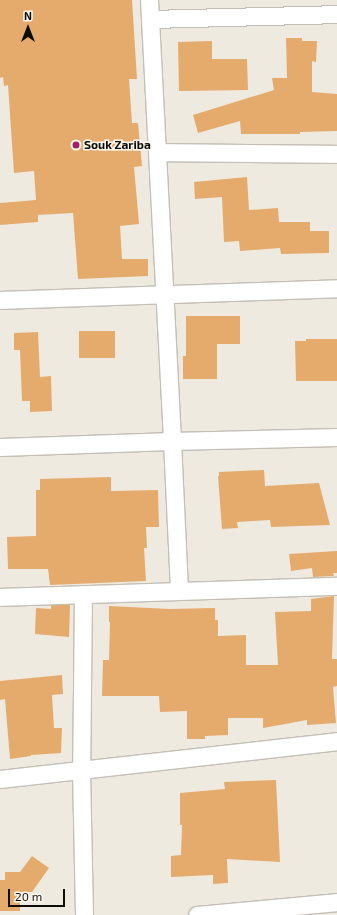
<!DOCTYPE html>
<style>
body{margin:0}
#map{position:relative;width:337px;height:915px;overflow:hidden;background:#efeae0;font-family:"Exo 2",sans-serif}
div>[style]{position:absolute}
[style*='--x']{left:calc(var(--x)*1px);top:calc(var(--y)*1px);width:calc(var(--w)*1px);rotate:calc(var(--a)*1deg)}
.building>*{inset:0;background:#e5ab6c;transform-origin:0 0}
.roads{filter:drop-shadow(1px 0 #c3bfb6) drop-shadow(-1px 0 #c3bfb6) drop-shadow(0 1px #c3bfb6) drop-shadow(0 -1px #c3bfb6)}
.street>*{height:17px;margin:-8.5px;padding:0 8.5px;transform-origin:8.5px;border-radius:8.5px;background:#fff}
.dots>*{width:11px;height:11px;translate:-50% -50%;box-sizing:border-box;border:2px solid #fcf8ee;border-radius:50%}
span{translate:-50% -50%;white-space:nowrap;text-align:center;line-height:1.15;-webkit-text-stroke:3px #fcf8ee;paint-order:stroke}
.poi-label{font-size:12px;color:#0e0d0a;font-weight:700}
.left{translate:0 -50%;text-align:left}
.north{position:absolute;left:8px;top:8px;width:40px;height:40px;-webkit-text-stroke:3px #fcf8ee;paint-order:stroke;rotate:0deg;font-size:11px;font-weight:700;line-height:16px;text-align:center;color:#0e0d0a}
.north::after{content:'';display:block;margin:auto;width:14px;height:18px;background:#0e0d0a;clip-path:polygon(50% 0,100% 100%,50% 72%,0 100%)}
.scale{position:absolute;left:8px;top:889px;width:57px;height:18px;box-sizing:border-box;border:2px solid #0e0d0a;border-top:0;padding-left:5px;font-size:12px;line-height:14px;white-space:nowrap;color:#0e0d0a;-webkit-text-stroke:3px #fcf8ee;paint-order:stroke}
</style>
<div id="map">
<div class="building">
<i style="clip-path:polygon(0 0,132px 0,137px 79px,129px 79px,132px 123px,138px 123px,142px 166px,134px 167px,139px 224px,120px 226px,122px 259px,148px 259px,148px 276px,78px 279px,73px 213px,38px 215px,38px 222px,0 225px,0 203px,36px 200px,34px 171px,14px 173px,8px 85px,4px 86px,3px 77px,0 78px)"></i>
<i style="clip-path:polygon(286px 38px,302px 38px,302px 41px,317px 41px,316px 62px,312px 61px,312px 92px,337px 94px,337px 131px,300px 132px,300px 134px,241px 134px,240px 121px,198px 133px,193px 115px,274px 90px,272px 78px,287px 78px)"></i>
<i style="clip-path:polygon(212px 41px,212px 59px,247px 59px,248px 90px,179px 91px,178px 42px)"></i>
<i style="clip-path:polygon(247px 177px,249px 210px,278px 208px,279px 222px,310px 222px,310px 231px,329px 231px,329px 253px,281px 254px,280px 248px,240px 251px,239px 241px,224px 242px,222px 197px,195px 199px,194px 182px)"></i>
<i style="clip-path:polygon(186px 316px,240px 316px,240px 344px,217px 344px,217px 379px,183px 379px,183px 356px,186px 356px)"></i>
<i style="left:115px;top:331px;width:27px;height:36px;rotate:90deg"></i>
<i style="clip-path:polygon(38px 332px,40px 377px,51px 376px,52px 411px,30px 412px,30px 401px,22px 401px,20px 350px,14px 350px,14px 333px)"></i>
<i style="clip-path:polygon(306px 339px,337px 339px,337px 381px,296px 381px,295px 341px,306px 341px)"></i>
<i style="clip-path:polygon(264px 470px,265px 486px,319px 483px,330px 525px,271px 527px,270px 520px,237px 522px,238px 528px,222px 529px,218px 476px,219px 476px,219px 472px)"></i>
<i style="clip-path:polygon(111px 477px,111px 491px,158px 490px,159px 527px,146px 527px,147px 548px,144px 548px,146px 581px,50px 585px,48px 569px,8px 569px,7px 537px,36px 536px,36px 490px,40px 490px,40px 479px)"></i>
<i style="clip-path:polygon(337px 551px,337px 573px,333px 573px,334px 576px,313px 577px,312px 568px,291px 571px,289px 554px)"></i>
<i style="clip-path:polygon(334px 596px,332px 659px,337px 659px,337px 686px,333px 687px,336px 723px,307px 725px,307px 720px,263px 728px,263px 718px,228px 718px,228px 735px,205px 736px,205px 739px,187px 739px,187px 711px,160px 712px,159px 696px,102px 696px,103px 660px,109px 660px,110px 622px,109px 622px,109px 606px,170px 609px,215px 608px,215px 620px,218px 620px,218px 636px,246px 635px,246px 665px,278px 665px,275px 612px,311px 611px,311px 599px)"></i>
<i style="clip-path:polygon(51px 605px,70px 605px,69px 637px,35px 634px,36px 608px,51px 609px)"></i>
<i style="clip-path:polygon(62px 675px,63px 694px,52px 695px,54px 728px,62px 728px,61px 753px,31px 755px,31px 756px,10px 759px,5px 699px,0 700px,0 681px)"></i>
<i style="clip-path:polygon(276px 780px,280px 862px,227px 859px,228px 883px,213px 884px,213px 875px,171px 877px,171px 856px,181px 855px,182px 825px,180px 825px,180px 793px,225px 789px,224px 782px)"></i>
<i style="clip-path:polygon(32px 856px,49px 868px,32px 892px,20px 892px,20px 911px,0 911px,0 880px,5px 880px,5px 872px,20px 872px)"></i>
</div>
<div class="roads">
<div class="street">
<i style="--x:149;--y:0;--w:442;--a:87"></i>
<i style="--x:172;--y:441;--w:165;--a:-1.4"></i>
<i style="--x:150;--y:19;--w:187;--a:-1.5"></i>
<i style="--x:158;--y:152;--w:179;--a:0.6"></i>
<i style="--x:0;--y:300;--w:337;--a:-2"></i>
<i style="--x:0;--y:447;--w:172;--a:-2"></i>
<i style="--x:172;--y:441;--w:149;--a:87.3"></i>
<i style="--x:83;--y:594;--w:177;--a:90.6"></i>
<i style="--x:81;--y:771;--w:144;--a:88.8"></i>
<i style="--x:0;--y:597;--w:337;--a:-1.9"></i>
<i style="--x:0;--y:779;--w:339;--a:-6.4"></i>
<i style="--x:197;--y:915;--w:141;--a:-5.3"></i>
</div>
</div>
<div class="dots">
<i style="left:76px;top:145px;background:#a21f6e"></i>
</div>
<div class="poi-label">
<span class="left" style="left:84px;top:145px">Souk Zariba</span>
</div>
<div class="north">N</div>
<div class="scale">20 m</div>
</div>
